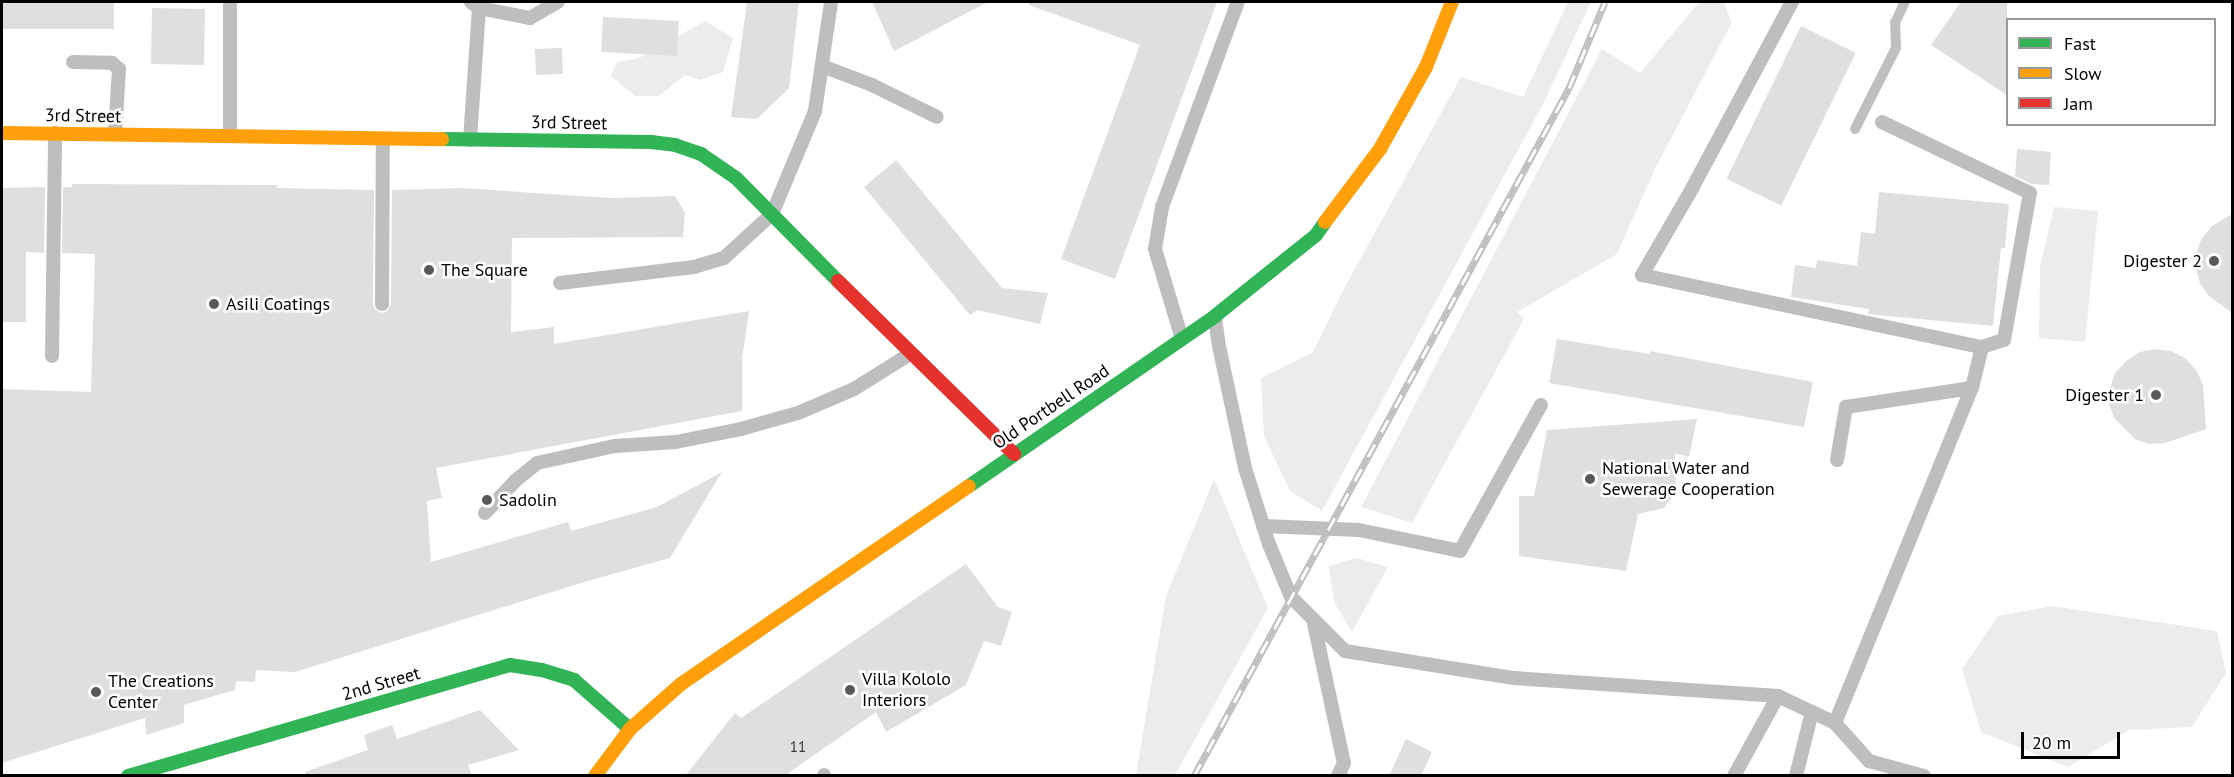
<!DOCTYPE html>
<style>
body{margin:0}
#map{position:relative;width:2234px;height:777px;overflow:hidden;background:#fff;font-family:"PT Sans",sans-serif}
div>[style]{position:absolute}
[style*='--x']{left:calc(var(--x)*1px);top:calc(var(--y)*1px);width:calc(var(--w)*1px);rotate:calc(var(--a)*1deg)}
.green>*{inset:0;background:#ececec}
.stream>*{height:10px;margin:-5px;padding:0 5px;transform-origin:5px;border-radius:5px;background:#bfbfbf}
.building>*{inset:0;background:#dfdfdf;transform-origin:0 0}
.lane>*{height:14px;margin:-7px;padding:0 7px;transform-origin:7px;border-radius:7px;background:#bebebe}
.fast>*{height:14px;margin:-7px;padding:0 7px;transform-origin:7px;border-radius:7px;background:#30b455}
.slow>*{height:14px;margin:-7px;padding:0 7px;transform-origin:7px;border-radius:7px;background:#ff9f0a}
.jam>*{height:14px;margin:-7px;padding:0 7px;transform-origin:7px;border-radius:7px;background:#e5322d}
.rail>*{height:7px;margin-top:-3.5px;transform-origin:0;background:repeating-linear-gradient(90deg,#fff 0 14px,#bebebe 0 28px);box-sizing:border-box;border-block:2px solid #bebebe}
.dots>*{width:16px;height:16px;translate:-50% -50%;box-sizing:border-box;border:3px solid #fff;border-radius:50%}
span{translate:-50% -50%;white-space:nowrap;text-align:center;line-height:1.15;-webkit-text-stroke:5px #fff;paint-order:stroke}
.number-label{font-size:15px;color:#383838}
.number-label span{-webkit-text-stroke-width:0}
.street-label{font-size:18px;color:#000}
.poi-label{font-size:18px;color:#000}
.right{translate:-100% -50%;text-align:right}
.left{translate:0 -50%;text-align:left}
.frame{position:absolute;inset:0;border:3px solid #000;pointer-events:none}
.legend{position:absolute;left:2006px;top:18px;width:210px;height:108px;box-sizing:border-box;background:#fff;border:2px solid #999;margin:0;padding:8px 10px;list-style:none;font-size:18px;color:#000}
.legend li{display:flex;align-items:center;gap:12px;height:30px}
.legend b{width:30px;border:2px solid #999}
.scale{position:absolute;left:2021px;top:732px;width:99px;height:27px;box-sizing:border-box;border:3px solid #000;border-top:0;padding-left:8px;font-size:18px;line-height:21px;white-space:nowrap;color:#000;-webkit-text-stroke:4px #fff;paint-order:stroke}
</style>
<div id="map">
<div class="green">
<i style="clip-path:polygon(1568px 2px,1591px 2px,1543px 104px,1322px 511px,1290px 491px,1264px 436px,1261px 378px,1313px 352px,1342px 292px,1461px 77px,1523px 97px)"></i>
<i style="clip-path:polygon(1699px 2px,1723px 2px,1732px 22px,1655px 169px,1617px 254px,1517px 312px,1524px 319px,1412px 523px,1361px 507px,1602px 49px,1640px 73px)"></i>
<i style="clip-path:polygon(705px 21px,733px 38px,723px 72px,700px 80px,685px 75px,659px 96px,635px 96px,611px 76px,617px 62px,639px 58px)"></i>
<i style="clip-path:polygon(2054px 207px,2098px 211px,2085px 342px,2039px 338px,2040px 267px)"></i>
<i style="clip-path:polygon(1214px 479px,1268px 608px,1175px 775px,1136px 775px,1166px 596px)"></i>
<i style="clip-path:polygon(1357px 558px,1388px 567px,1352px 632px,1334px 602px,1329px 566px)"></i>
<i style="clip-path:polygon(2052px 606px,2217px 631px,2226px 673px,2192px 727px,2129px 730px,2068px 767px,1981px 732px,1962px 669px,1998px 616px)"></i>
</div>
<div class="stream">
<i style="--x:1855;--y:129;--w:91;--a:-63.2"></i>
<i style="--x:1896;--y:48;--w:25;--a:-92"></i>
<i style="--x:1895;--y:23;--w:23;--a:-65"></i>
</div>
<div class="building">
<i style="left:2px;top:2px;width:112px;height:27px"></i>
<i style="clip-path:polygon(747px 2px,799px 2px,789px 88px,757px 119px,731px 117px)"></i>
<i style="clip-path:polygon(872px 2px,988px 2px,894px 51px)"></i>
<i style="clip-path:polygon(1029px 2px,1217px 2px,1115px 279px,1061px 259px,1140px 45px,1029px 5px)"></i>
<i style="clip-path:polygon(1961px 2px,2007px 2px,2007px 95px,1931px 45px)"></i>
<i style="left:152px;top:8px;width:53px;height:56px;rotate:1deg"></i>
<i style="left:603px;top:17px;width:76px;height:35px;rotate:3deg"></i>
<i style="left:1801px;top:26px;width:61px;height:170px;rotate:26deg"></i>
<i style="left:562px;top:48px;width:26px;height:27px;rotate:88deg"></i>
<i style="clip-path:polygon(2017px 149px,2051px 152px,2049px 185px,2031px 184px,2015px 176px)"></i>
<i style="clip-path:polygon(896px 160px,1002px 288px,1048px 293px,1040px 324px,977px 310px,970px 315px,864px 187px)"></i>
<i style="clip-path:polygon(72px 184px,277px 185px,277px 188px,374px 190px,373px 304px,375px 309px,381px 313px,387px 311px,391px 304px,392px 190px,461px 188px,610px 198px,675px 196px,685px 213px,683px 237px,512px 238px,511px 332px,554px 327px,554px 344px,749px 311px,742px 359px,742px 411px,436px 468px,442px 498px,427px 501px,431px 562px,568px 522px,571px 531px,657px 507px,722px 472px,670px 558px,584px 582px,295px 672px,256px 670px,255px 682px,236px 681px,235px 690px,184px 705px,184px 723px,146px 735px,145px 718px,2px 763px,2px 389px,91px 392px,95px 254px,62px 253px,63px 187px,72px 187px)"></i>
<i style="clip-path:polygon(45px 187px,44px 253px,26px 252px,26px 322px,2px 322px,2px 188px)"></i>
<i style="clip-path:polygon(1879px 192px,2009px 204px,2005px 248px,2001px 248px,1993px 326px,1877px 315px,1868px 314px,1869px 309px,1791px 297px,1795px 265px,1816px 268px,1817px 260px,1857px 266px,1861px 232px,1875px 234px)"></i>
<i style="clip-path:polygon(2232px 214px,2232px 313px,2209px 296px,2200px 283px,2196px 269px,2196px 253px,2202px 238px,2212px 226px)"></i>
<i style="clip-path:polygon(1557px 339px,1650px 354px,1650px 351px,1813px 382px,1804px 427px,1549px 383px)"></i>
<i style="clip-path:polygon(2155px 349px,2171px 351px,2185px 358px,2197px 371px,2203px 385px,2206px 429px,2165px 443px,2149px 444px,2135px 439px,2114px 418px,2109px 404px,2110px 388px,2115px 373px,2126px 361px,2140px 352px)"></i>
<i style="clip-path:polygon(1697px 419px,1689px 457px,1675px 453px,1676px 492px,1664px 508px,1638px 514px,1626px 571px,1519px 556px,1519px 496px,1534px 496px,1547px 430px)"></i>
<i style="clip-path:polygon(966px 564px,998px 607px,1012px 612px,1001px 646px,984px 641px,966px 685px,886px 732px,876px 712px,784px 776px,685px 776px,735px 713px,741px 718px)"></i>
<i style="clip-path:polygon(480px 710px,519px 750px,468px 765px,472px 776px,306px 776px,305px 772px,368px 750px,364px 735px,392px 725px,397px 739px)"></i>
<i style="clip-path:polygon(1406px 739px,1432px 752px,1421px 776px,1389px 776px)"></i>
</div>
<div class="lane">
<i style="--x:230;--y:2;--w:134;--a:90"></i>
<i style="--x:1792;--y:2;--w:210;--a:118.2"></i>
<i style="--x:1693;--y:187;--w:102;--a:120.1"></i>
<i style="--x:1642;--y:275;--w:348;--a:12"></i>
<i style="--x:1982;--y:347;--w:23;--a:-18"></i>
<i style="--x:2004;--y:340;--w:149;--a:-80"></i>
<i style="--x:2030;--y:193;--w:164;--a:-154.4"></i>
<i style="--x:479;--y:8;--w:52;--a:11.1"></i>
<i style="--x:530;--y:18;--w:32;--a:-30"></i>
<i style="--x:73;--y:62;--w:39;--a:1"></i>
<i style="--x:112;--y:63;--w:9;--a:41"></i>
<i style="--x:119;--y:69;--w:65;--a:93.5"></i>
<i style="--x:822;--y:66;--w:53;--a:20.8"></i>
<i style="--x:872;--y:85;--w:72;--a:26.2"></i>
<i style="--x:470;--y:140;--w:132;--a:-86.1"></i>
<i style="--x:479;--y:8;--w:10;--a:-143"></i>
<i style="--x:560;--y:283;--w:135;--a:-6.8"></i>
<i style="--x:694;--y:267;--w:31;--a:-17"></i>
<i style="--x:724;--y:258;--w:65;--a:-42.5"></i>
<i style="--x:772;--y:214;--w:112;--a:-67.3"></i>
<i style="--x:815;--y:111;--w:110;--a:-81.6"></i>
<i style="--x:382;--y:304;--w:165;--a:-89.7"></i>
<i style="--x:1215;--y:318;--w:28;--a:82"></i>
<i style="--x:1219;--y:346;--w:125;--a:78"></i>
<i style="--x:1245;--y:468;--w:80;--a:72.5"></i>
<i style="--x:1269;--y:544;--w:57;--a:67.5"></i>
<i style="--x:1291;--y:597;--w:76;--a:45"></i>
<i style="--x:1345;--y:651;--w:171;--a:9.1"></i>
<i style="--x:1514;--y:678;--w:265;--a:3.9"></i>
<i style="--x:1778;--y:696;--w:63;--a:25.3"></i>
<i style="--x:1835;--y:723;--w:51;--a:48.2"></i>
<i style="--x:1869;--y:761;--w:57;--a:15.3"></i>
<i style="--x:1182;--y:339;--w:94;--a:-106.7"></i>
<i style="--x:1155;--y:249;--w:43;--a:-80.5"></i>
<i style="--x:1162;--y:207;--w:219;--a:-69.7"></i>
<i style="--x:52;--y:356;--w:223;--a:-89.2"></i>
<i style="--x:1837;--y:460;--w:54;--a:-80.4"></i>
<i style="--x:1846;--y:407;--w:127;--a:-8.6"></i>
<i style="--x:485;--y:513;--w:44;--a:-46.8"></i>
<i style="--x:515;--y:481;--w:28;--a:-39"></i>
<i style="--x:537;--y:463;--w:80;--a:-12.3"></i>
<i style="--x:615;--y:446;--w:61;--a:-3.8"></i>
<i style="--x:676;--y:442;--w:66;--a:-11.3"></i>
<i style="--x:741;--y:429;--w:59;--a:-15.7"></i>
<i style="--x:798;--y:413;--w:61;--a:-23.2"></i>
<i style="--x:854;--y:389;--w:66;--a:-32"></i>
<i style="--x:1263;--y:526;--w:96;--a:2.4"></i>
<i style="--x:1359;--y:530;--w:103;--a:11.7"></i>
<i style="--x:1460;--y:551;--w:167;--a:-61"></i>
<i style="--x:1313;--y:619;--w:147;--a:77.9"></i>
<i style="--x:1344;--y:763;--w:14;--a:115"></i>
<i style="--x:1835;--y:723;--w:362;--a:-67.8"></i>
<i style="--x:1972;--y:388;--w:42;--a:-76.3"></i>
<i style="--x:824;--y:776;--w:1;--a:-90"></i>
<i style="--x:1734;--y:776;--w:91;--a:-61.2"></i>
<i style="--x:1796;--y:776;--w:66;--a:-76"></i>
</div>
<div class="fast">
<i style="--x:442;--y:139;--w:209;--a:0.8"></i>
<i style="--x:651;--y:142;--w:24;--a:7"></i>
<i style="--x:675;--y:145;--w:28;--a:19"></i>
<i style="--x:701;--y:154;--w:42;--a:34.4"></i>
<i style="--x:736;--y:178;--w:145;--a:45.3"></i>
<i style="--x:969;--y:486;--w:299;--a:-34.6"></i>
<i style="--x:1215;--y:316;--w:129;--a:-38.7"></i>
<i style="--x:1316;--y:235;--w:16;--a:-55"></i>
<i style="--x:128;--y:776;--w:398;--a:-16.2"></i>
<i style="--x:510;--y:665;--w:32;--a:9"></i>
<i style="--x:542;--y:670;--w:34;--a:17"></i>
<i style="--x:574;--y:680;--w:74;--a:41.2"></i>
</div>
<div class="slow">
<i style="--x:2;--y:133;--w:440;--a:0.8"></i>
<i style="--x:1325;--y:222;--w:91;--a:-53"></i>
<i style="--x:1380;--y:149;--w:94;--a:-60.7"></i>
<i style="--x:1426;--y:67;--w:70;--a:-68.2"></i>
<i style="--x:595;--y:776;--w:59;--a:-53.3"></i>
<i style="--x:630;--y:729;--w:68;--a:-41.4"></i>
<i style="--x:681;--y:684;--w:349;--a:-34.5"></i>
</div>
<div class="jam">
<i style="--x:838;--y:281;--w:247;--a:44.5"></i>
</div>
<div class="rail">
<i style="--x:1194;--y:776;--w:784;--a:-61.41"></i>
<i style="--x:1569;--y:88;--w:93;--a:-67.3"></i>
</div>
<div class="dots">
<i style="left:2214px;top:261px;background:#595959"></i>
<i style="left:429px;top:270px;background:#595959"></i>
<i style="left:214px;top:304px;background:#595959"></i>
<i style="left:2156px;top:395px;background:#595959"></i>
<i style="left:1590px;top:479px;background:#595959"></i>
<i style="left:487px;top:500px;background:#595959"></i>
<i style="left:850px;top:690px;background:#595959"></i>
<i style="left:96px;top:692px;background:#595959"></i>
</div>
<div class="number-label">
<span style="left:798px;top:747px">11</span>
</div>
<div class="street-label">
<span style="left:83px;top:116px;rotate:1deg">3rd Street</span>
<span style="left:569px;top:123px;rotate:1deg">3rd Street</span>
<span style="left:1051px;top:407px;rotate:-34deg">Old Portbell Road</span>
<span style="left:381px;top:684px;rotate:-16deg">2nd Street</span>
</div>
<div class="poi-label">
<span class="right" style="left:2202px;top:261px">Digester 2</span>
<span class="left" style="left:441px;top:270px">The Square</span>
<span class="left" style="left:226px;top:304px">Asili Coatings</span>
<span class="right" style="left:2144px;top:395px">Digester 1</span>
<span class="left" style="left:1602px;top:479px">National Water and<br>Sewerage Cooperation</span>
<span class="left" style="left:499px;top:500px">Sadolin</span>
<span class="left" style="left:862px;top:690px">Villa Kololo<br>Interiors</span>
<span class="left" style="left:108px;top:692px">The Creations<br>Center</span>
</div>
<div class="frame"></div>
<ul class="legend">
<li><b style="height:8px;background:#30b455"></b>Fast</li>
<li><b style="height:8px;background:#ff9f0a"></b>Slow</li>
<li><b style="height:8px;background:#e5322d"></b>Jam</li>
</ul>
<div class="scale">20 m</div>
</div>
